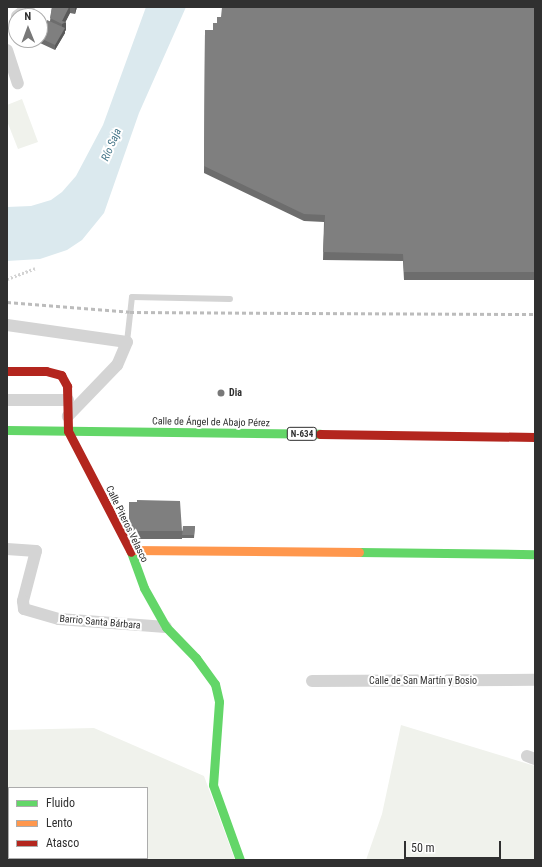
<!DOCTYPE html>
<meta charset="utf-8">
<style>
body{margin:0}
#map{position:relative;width:542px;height:867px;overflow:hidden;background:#fff;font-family:"Roboto Condensed",sans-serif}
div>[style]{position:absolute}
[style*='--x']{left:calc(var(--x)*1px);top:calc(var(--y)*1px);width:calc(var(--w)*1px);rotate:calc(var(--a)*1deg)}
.green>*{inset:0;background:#f0f2ec}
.water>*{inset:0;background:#dbe9ee}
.path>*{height:2.5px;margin-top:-1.25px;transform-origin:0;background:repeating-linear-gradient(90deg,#d3d3d3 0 2px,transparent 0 4px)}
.lane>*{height:6px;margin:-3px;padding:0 3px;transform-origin:3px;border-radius:3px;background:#d4d4d4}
.street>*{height:12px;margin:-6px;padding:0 6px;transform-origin:6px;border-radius:6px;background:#d4d4d4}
.fast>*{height:9px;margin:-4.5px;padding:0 4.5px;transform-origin:4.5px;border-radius:4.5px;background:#63d668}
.slow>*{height:9px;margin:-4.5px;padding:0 4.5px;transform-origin:4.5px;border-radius:4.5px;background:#ff974d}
.jam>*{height:9px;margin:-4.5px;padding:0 4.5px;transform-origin:4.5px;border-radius:4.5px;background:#b3261e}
.rail>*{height:3px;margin-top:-1.5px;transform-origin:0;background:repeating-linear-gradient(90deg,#bcbcbc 0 4px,transparent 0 7px)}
.wall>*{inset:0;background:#6d6d6d}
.shaded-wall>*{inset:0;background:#595959}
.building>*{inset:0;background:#7f7f7f}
.dots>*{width:11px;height:11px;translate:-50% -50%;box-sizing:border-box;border:2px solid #fff;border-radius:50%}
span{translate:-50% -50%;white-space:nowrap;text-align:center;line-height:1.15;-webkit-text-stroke:4px #fff;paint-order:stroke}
.shield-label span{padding:1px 3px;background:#fff;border:1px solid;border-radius:3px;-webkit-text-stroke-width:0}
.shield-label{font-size:9px;color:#303030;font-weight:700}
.poi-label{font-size:10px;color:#303030;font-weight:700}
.left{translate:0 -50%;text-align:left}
.street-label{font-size:10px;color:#303030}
.water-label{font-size:11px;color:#477789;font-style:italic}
.frame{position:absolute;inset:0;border:8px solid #303030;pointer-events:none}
.legend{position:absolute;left:8px;top:787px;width:140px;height:72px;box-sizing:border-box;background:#fff;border:1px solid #acacac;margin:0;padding:5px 7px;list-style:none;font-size:12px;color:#303030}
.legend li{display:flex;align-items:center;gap:8px;height:20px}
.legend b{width:20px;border:1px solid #acacac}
.north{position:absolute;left:8px;top:8px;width:40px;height:40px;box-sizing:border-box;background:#fff;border:1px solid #acacac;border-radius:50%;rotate:359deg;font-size:11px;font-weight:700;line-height:16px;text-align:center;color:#303030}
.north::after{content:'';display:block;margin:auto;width:14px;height:18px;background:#787878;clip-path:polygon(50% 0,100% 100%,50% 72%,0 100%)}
.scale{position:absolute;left:404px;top:841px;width:97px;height:18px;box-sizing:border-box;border:2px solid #303030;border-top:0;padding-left:5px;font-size:12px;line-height:14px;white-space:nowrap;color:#303030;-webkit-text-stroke:3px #fff;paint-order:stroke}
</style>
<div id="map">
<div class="green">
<i style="clip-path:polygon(22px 99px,38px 142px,18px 149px,7px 121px,7px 105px)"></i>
<i style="clip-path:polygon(401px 725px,535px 766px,535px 860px,366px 860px,382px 814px)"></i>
<i style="clip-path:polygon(evenodd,94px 728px,204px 776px,235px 860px,7px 860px,7px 730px,94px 728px,9px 788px,147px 788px,147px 858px,9px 858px,9px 788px)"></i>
</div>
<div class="water">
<i style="clip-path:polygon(146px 7px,186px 7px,139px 113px,104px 213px,82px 240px,67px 250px,40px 259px,7px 261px,7px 207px,31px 206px,51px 200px,62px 192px,76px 176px,103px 125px)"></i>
</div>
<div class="path">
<i style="--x:7;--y:279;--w:30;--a:-21"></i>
</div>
<div class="lane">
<i style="--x:127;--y:342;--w:45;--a:-83.7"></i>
<i style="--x:132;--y:297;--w:98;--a:1.2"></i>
</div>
<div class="street">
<i style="--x:17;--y:16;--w:15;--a:-37"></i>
<i style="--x:7;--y:50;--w:35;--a:72"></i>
<i style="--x:7;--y:325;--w:121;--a:8.1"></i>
<i style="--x:127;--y:342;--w:25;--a:113"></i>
<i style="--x:117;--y:365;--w:71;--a:133.9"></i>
<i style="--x:7;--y:400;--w:61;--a:0"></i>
<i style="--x:7;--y:549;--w:29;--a:4"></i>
<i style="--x:36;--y:551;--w:52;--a:104.6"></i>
<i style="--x:23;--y:601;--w:8;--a:83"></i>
<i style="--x:24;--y:609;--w:36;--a:16"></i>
<i style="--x:59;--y:619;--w:107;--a:4.3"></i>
<i style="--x:312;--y:681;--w:223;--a:-0.3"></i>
<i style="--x:527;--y:756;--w:9;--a:21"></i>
</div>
<div class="fast">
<i style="--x:7;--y:430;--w:313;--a:0.7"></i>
<i style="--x:131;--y:552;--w:38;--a:70"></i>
<i style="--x:144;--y:588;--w:45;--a:60.6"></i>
<i style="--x:166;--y:627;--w:43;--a:45.9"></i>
<i style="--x:196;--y:658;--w:32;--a:54"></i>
<i style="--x:215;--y:684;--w:18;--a:77"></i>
<i style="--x:219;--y:702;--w:83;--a:94.1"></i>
<i style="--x:213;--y:785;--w:80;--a:70.2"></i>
<i style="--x:359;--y:552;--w:176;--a:0.7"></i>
</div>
<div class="slow">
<i style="--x:130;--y:550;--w:229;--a:0.5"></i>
</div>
<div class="jam">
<i style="--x:7;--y:371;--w:39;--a:0"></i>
<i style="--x:46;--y:371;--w:16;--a:15"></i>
<i style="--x:61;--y:375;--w:13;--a:61"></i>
<i style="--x:67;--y:386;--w:45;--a:88.7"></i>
<i style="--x:68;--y:431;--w:136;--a:62.5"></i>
<i style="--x:320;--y:434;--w:215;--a:0.8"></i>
</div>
<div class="rail">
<i style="--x:7;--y:302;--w:123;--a:4.6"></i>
<i style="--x:130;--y:312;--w:405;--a:0.3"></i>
</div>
<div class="wall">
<i style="clip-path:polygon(52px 7px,77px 7px,75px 14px,70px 13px,65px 22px,66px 30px,65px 31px,65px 33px,55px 50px,40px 43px,40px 38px,50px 21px)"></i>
<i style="clip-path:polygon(535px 7px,535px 280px,404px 280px,403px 261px,323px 260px,324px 222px,304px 221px,204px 173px,205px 30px,213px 30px,221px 17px)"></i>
<i style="clip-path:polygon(129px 502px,182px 531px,195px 526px,194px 538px,182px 538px,182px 539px,134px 539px,134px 535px,129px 535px)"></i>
</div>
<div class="shaded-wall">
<i style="clip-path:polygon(69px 7px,70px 7px,70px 13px,65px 23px,66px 22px,66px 30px,65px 31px,65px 33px,55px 50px,55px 45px,62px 32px,62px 21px)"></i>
<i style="clip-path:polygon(75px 7px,77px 7px,75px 14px)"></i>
</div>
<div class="building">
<i style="clip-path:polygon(52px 7px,69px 7px,62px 21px,66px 22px,62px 24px,50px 18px)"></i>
<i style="clip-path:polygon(222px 7px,535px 7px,535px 272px,404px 272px,403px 254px,323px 252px,325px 215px,304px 214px,204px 166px,205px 30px,213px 30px,213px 23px,217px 23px,217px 17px,221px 17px)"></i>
<i style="clip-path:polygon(25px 8px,39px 15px,39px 16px,21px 16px)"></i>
<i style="clip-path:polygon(47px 20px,65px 28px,55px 45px,40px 38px)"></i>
<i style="clip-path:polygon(137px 500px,180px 501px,182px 531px,134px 531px,134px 527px,129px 527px,129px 502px,137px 502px)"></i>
<i style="clip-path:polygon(183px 526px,195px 526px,194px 535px,182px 535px)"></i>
</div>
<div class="dots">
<i style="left:221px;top:393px;background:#787878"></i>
</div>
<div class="shield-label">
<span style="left:302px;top:434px">N-634</span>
</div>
<div class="poi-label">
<span class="left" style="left:229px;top:393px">Dia</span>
</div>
<div class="street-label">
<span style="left:211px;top:422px;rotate:1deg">Calle de Ángel de Abajo Pérez</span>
<span style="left:127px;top:524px;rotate:64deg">Calle Piteros Velasco</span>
<span style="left:100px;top:622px;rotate:5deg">Barrio Santa Bárbara</span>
<span style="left:423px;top:681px">Calle de San Martín y Bosio</span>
</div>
<div class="water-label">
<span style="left:112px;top:145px;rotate:-67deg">Río Saja</span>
</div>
<div class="frame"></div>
<ul class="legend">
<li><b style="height:5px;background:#63d668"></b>Fluido</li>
<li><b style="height:5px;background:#ff974d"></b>Lento</li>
<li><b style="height:5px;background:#b3261e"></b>Atasco</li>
</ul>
<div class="north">N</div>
<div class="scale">50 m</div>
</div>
